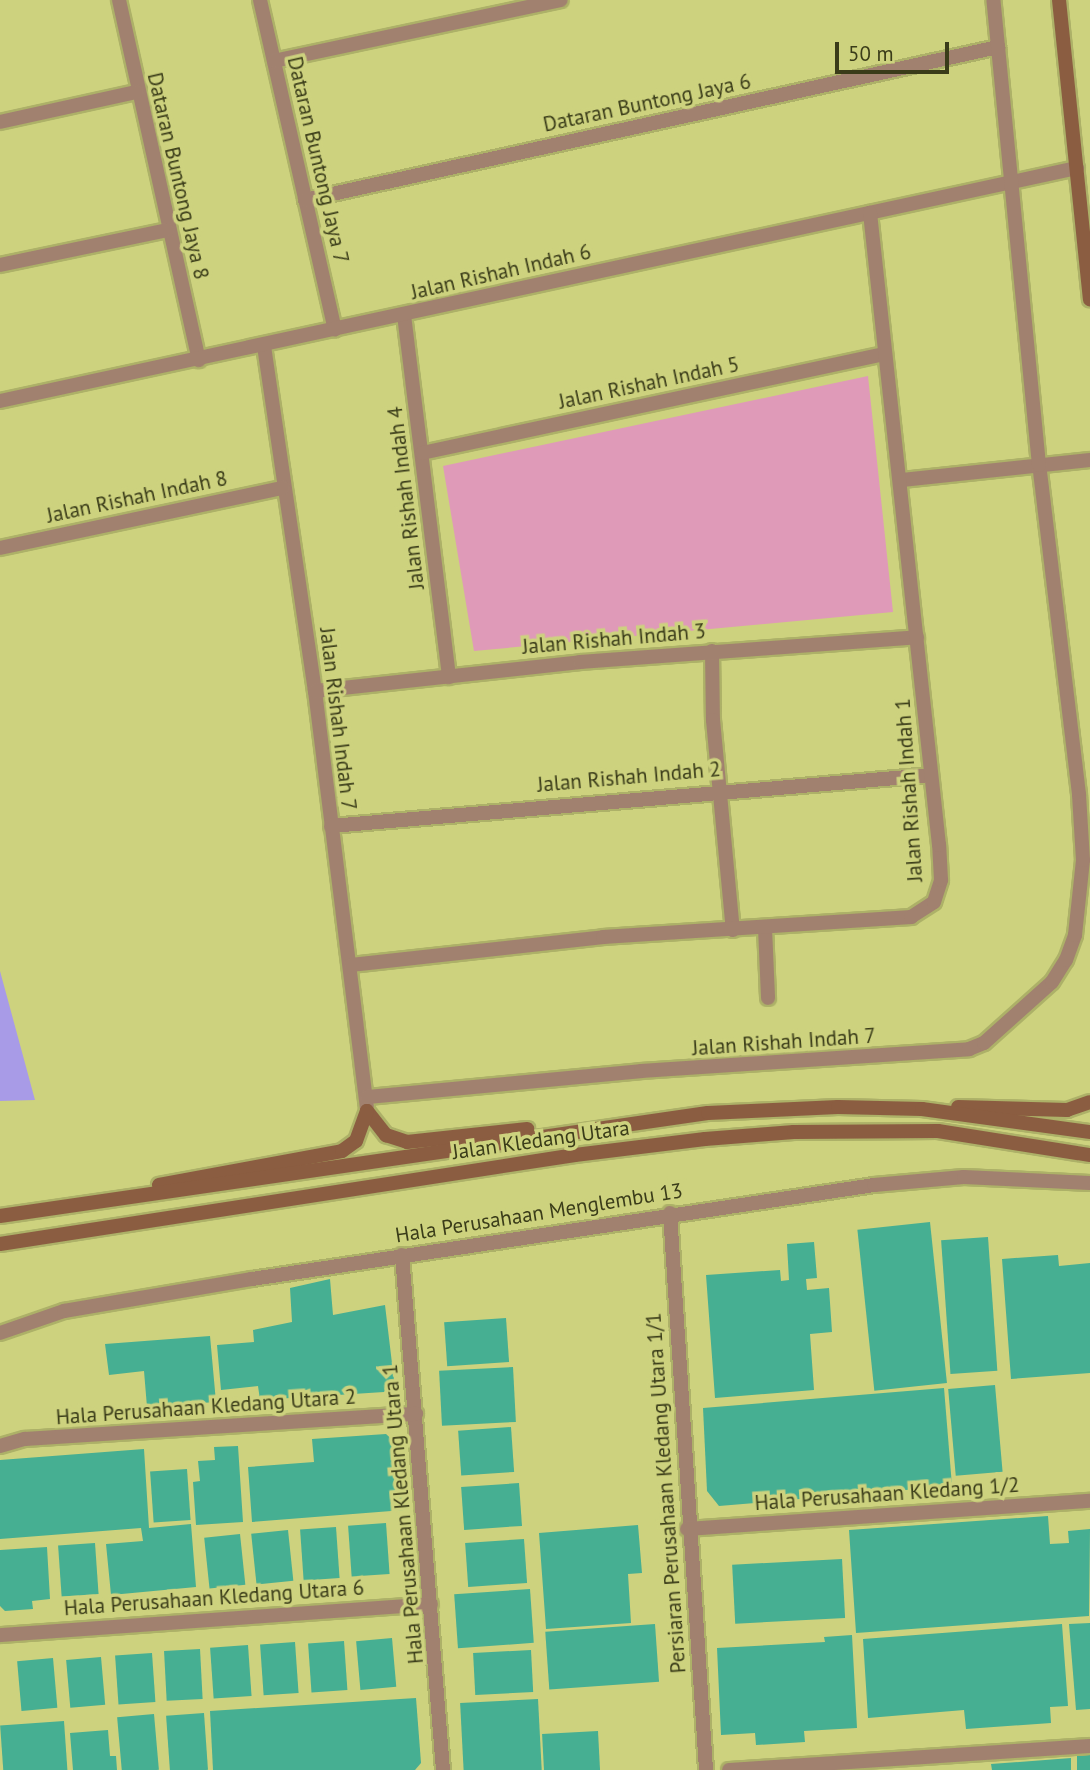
<!DOCTYPE html>
<style>
body{margin:0}
#map{position:relative;width:1090px;height:1770px;overflow:hidden;background:#cdd27e;font-family:"PT Sans",sans-serif}
div>[style]{position:absolute}
[style*='--x']{left:calc(var(--x)*1px);top:calc(var(--y)*1px);width:calc(var(--w)*1px);rotate:calc(var(--a)*1deg)}
.green>*{inset:0;background:#df9ab8}
.water>*{inset:0;background:#a89be7}
.building>*{inset:0;background:#46af92;transform-origin:0 0}
.roads{filter:drop-shadow(2px 0 #adb168) drop-shadow(-2px 0 #adb168) drop-shadow(0 2px #adb168) drop-shadow(0 -2px #adb168)}
.street>*{height:14px;margin:-7px;padding:0 7px;transform-origin:7px;border-radius:7px;background:#a1816f}
.secondary>*{height:14px;margin:-7px;padding:0 7px;transform-origin:7px;border-radius:7px;background:#8b5d41}
span{translate:-50% -50%;white-space:nowrap;text-align:center;line-height:1.15;-webkit-text-stroke:7px #cdd27e;paint-order:stroke}
.street-label{font-size:21px;color:#3a3c19}
.scale{position:absolute;left:835px;top:42px;width:114px;height:32px;box-sizing:border-box;border:4px solid #3a3c19;border-top:0;padding-left:9px;font-size:21px;line-height:24px;white-space:nowrap;color:#3a3c19;-webkit-text-stroke:5px #cdd27e;paint-order:stroke}
</style>
<div id="map">
<div class="green">
<i style="clip-path:polygon(868px 376px,893px 612px,474px 651px,443px 466px)"></i>
</div>
<div class="water">
<i style="clip-path:polygon(0 971px,35px 1100px,0 1101px)"></i>
</div>
<div class="building">
<i style="left:930px;top:1222px;width:162px;height:73px;rotate:84deg"></i>
<i style="left:988px;top:1237px;width:134px;height:47px;rotate:86deg"></i>
<i style="clip-path:polygon(814px 1242px,817px 1278px,806px 1279px,807px 1290px,829px 1288px,832px 1332px,810px 1334px,814px 1390px,715px 1398px,706px 1275px,780px 1270px,781px 1281px,789px 1280px,787px 1244px)"></i>
<i style="clip-path:polygon(1058px 1255px,1059px 1266px,1090px 1263px,1090px 1373px,1011px 1379px,1002px 1259px)"></i>
<i style="clip-path:polygon(330px 1279px,333px 1315px,385px 1305px,394px 1380px,384px 1392px,260px 1400px,258px 1386px,221px 1390px,217px 1345px,254px 1342px,253px 1330px,292px 1322px,290px 1288px)"></i>
<i style="left:506px;top:1318px;width:44px;height:62px;rotate:86deg"></i>
<i style="clip-path:polygon(210px 1336px,216px 1402px,147px 1407px,144px 1371px,109px 1375px,105px 1344px)"></i>
<i style="left:513px;top:1367px;width:55px;height:74px;rotate:87deg"></i>
<i style="left:995px;top:1385px;width:87px;height:47px;rotate:85deg"></i>
<i style="clip-path:polygon(944px 1388px,952px 1486px,719px 1506px,707px 1491px,703px 1408px)"></i>
<i style="left:511px;top:1427px;width:45px;height:53px;rotate:86deg"></i>
<i style="clip-path:polygon(386px 1434px,400px 1447px,404px 1510px,252px 1522px,248px 1467px,314px 1462px,312px 1439px)"></i>
<i style="clip-path:polygon(238px 1446px,243px 1522px,196px 1525px,193px 1482px,200px 1481px,198px 1461px,215px 1460px,214px 1447px)"></i>
<i style="clip-path:polygon(144px 1449px,149px 1528px,191px 1524px,196px 1587px,111px 1595px,106px 1544px,143px 1541px,141px 1528px,0 1539px,0 1460px)"></i>
<i style="left:187px;top:1469px;width:51px;height:37px;rotate:86deg"></i>
<i style="left:519px;top:1483px;width:43px;height:58px;rotate:86deg"></i>
<i style="clip-path:polygon(1048px 1516px,1050px 1544px,1069px 1543px,1068px 1531px,1090px 1529px,1089px 1616px,856px 1633px,849px 1530px)"></i>
<i style="left:386px;top:1523px;width:51px;height:38px;rotate:86deg"></i>
<i style="clip-path:polygon(638px 1525px,642px 1573px,628px 1574px,631px 1623px,546px 1629px,539px 1533px)"></i>
<i style="left:336px;top:1527px;width:51px;height:36px;rotate:86deg"></i>
<i style="left:288px;top:1530px;width:51px;height:37px;rotate:84deg"></i>
<i style="left:240px;top:1534px;width:51px;height:36px;rotate:84deg"></i>
<i style="left:524px;top:1539px;width:44px;height:59px;rotate:86deg"></i>
<i style="left:95px;top:1543px;width:51px;height:37px;rotate:86deg"></i>
<i style="clip-path:polygon(47px 1547px,50px 1599px,32px 1601px,33px 1609px,5px 1611px,0 1606px,0 1550px)"></i>
<i style="left:842px;top:1559px;width:59px;height:110px;rotate:87deg"></i>
<i style="left:530px;top:1589px;width:54px;height:76px;rotate:86deg"></i>
<i style="clip-path:polygon(1090px 1623px,1090px 1709px,1076px 1710px,1069px 1624px)"></i>
<i style="left:655px;top:1624px;width:58px;height:110px;rotate:86deg"></i>
<i style="clip-path:polygon(1062px 1624px,1068px 1706px,1050px 1707px,1051px 1723px,966px 1729px,964px 1710px,868px 1718px,863px 1639px)"></i>
<i style="clip-path:polygon(852px 1635px,857px 1728px,804px 1731px,805px 1742px,756px 1745px,755px 1733px,721px 1735px,717px 1648px,825px 1642px,824px 1637px)"></i>
<i style="left:392px;top:1638px;width:49px;height:36px;rotate:85deg"></i>
<i style="left:344px;top:1641px;width:49px;height:36px;rotate:86deg"></i>
<i style="left:295px;top:1642px;width:51px;height:35px;rotate:86deg"></i>
<i style="left:248px;top:1645px;width:51px;height:38px;rotate:86deg"></i>
<i style="left:200px;top:1649px;width:50px;height:36px;rotate:87deg"></i>
<i style="left:531px;top:1650px;width:42px;height:58px;rotate:87deg"></i>
<i style="left:152px;top:1653px;width:49px;height:37px;rotate:86deg"></i>
<i style="left:101px;top:1657px;width:48px;height:35px;rotate:85deg"></i>
<i style="left:53px;top:1658px;width:50px;height:36px;rotate:85deg"></i>
<i style="clip-path:polygon(416px 1698px,421px 1763px,415px 1770px,213px 1770px,210px 1711px)"></i>
<i style="left:538px;top:1699px;width:71px;height:78px;rotate:87deg"></i>
<i style="left:204px;top:1713px;width:57px;height:38px;rotate:86deg"></i>
<i style="left:154px;top:1714px;width:56px;height:37px;rotate:85deg"></i>
<i style="left:64px;top:1721px;width:49px;height:64px;rotate:86deg"></i>
<i style="clip-path:polygon(108px 1730px,110px 1756px,116px 1756px,117px 1770px,73px 1770px,70px 1733px)"></i>
<i style="left:598px;top:1731px;width:39px;height:56px;rotate:87deg"></i>
<i style="left:1090px;top:1755px;width:15px;height:13px;rotate:90deg"></i>
<i style="clip-path:polygon(1071px 1758px,1071px 1770px,992px 1770px,991px 1764px)"></i>
</div>
<div class="roads">
<div class="street">
<i style="--x:119;--y:0;--w:369;--a:77.5"></i>
<i style="--x:260;--y:0;--w:338;--a:77.2"></i>
<i style="--x:274;--y:61;--w:293;--a:-12"></i>
<i style="--x:0;--y:122;--w:140;--a:-12.4"></i>
<i style="--x:305;--y:200;--w:710;--a:-12.45"></i>
<i style="--x:0;--y:265;--w:171;--a:-11.8"></i>
<i style="--x:404;--y:315;--w:365;--a:82.9"></i>
<i style="--x:264;--y:346;--w:349;--a:81.6"></i>
<i style="--x:315;--y:691;--w:419;--a:82.9"></i>
<i style="--x:0;--y:401;--w:1102;--a:-12.21"></i>
<i style="--x:422;--y:453;--w:472;--a:-12.1"></i>
<i style="--x:902;--y:480;--w:189;--a:-6.1"></i>
<i style="--x:0;--y:548;--w:289;--a:-12"></i>
<i style="--x:712;--y:651;--w:69;--a:89.2"></i>
<i style="--x:713;--y:720;--w:211;--a:84.6"></i>
<i style="--x:315;--y:691;--w:267;--a:-6.2"></i>
<i style="--x:580;--y:662;--w:338;--a:-4.2"></i>
<i style="--x:331;--y:826;--w:602;--a:-4.86"></i>
<i style="--x:765;--y:928;--w:70;--a:87.5"></i>
<i style="--x:351;--y:965;--w:254;--a:-6.3"></i>
<i style="--x:603;--y:937;--w:309;--a:-3.7"></i>
<i style="--x:911;--y:917;--w:27;--a:-33"></i>
<i style="--x:934;--y:902;--w:23;--a:-72"></i>
<i style="--x:941;--y:880;--w:35;--a:-93"></i>
<i style="--x:939;--y:845;--w:636;--a:-96.23"></i>
<i style="--x:367;--y:1097;--w:275;--a:-5.4"></i>
<i style="--x:641;--y:1071;--w:329;--a:-3.8"></i>
<i style="--x:969;--y:1049;--w:16;--a:-22"></i>
<i style="--x:984;--y:1043;--w:91;--a:-41.9"></i>
<i style="--x:1052;--y:982;--w:26;--a:-58"></i>
<i style="--x:1066;--y:960;--w:27;--a:-70"></i>
<i style="--x:1075;--y:935;--w:75;--a:-83.9"></i>
<i style="--x:1083;--y:860;--w:66;--a:-93.5"></i>
<i style="--x:1079;--y:794;--w:331;--a:-96.9"></i>
<i style="--x:1039;--y:465;--w:467;--a:-95.6"></i>
<i style="--x:670;--y:1213;--w:558;--a:86.3"></i>
<i style="--x:402;--y:1255;--w:517;--a:85.45"></i>
<i style="--x:0;--y:1333;--w:68;--a:-19"></i>
<i style="--x:64;--y:1311;--w:191;--a:-9.7"></i>
<i style="--x:252;--y:1279;--w:629;--a:-8.59"></i>
<i style="--x:874;--y:1185;--w:90;--a:-5.1"></i>
<i style="--x:964;--y:1177;--w:126;--a:2.7"></i>
<i style="--x:0;--y:1446;--w:26;--a:-16"></i>
<i style="--x:25;--y:1439;--w:392;--a:-3.7"></i>
<i style="--x:687;--y:1529;--w:404;--a:-4"></i>
<i style="--x:0;--y:1635;--w:432;--a:-4.1"></i>
<i style="--x:729;--y:1770;--w:362;--a:-3.8"></i>
</div>
<div class="secondary">
<i style="--x:1059;--y:0;--w:301;--a:84.1"></i>
<i style="--x:958;--y:1107;--w:109;--a:1.6"></i>
<i style="--x:1067;--y:1110;--w:24;--a:-19"></i>
<i style="--x:367;--y:1111;--w:31;--a:52"></i>
<i style="--x:386;--y:1135;--w:22;--a:18"></i>
<i style="--x:407;--y:1142;--w:121;--a:-6.2"></i>
<i style="--x:159;--y:1185;--w:186;--a:-10.5"></i>
<i style="--x:342;--y:1151;--w:17;--a:-36"></i>
<i style="--x:356;--y:1141;--w:32;--a:-70"></i>
<i style="--x:0;--y:1216;--w:715;--a:-8.28"></i>
<i style="--x:708;--y:1113;--w:130;--a:-2.6"></i>
<i style="--x:838;--y:1107;--w:84;--a:1.4"></i>
<i style="--x:922;--y:1109;--w:170;--a:7.8"></i>
<i style="--x:0;--y:1244;--w:582;--a:-8.8"></i>
<i style="--x:575;--y:1155;--w:131;--a:-7"></i>
<i style="--x:705;--y:1139;--w:89;--a:-4.5"></i>
<i style="--x:794;--y:1132;--w:144;--a:-0.4"></i>
<i style="--x:938;--y:1131;--w:154;--a:9"></i>
</div>
</div>
<div class="street-label">
<span style="left:647px;top:103px;rotate:-12deg">Dataran Buntong Jaya 6</span>
<span style="left:318px;top:160px;rotate:77deg">Dataran Buntong Jaya 7</span>
<span style="left:178px;top:176px;rotate:77deg">Dataran Buntong Jaya 8</span>
<span style="left:501px;top:272px;rotate:-13deg">Jalan Rishah Indah 6</span>
<span style="left:649px;top:383px;rotate:-12deg">Jalan Rishah Indah 5</span>
<span style="left:137px;top:497px;rotate:-12deg">Jalan Rishah Indah 8</span>
<span style="left:406px;top:498px;rotate:-97deg">Jalan Rishah Indah 4</span>
<span style="left:614px;top:639px;rotate:-5deg">Jalan Rishah Indah 3</span>
<span style="left:338px;top:719px;rotate:83deg">Jalan Rishah Indah 7</span>
<span style="left:629px;top:777px;rotate:-5deg">Jalan Rishah Indah 2</span>
<span style="left:909px;top:790px;rotate:-94deg">Jalan Rishah Indah 1</span>
<span style="left:784px;top:1042px;rotate:-4deg">Jalan Rishah Indah 7</span>
<span style="left:541px;top:1140px;rotate:-8deg">Jalan Kledang Utara</span>
<span style="left:539px;top:1213px;rotate:-9deg">Hala Perusahaan Menglembu 13</span>
<span style="left:206px;top:1407px;rotate:-4deg">Hala Perusahaan Kledang Utara 2</span>
<span style="left:666px;top:1493px;rotate:-94deg">Persiaran Perusahaan Kledang Utara 1/1</span>
<span style="left:887px;top:1494px;rotate:-4deg">Hala Perusahaan Kledang 1/2</span>
<span style="left:403px;top:1514px;rotate:-95deg">Hala Perusahaan Kledang Utara 1</span>
<span style="left:214px;top:1598px;rotate:-4deg">Hala Perusahaan Kledang Utara 6</span>
</div>
<div class="scale">50 m</div>
</div>
